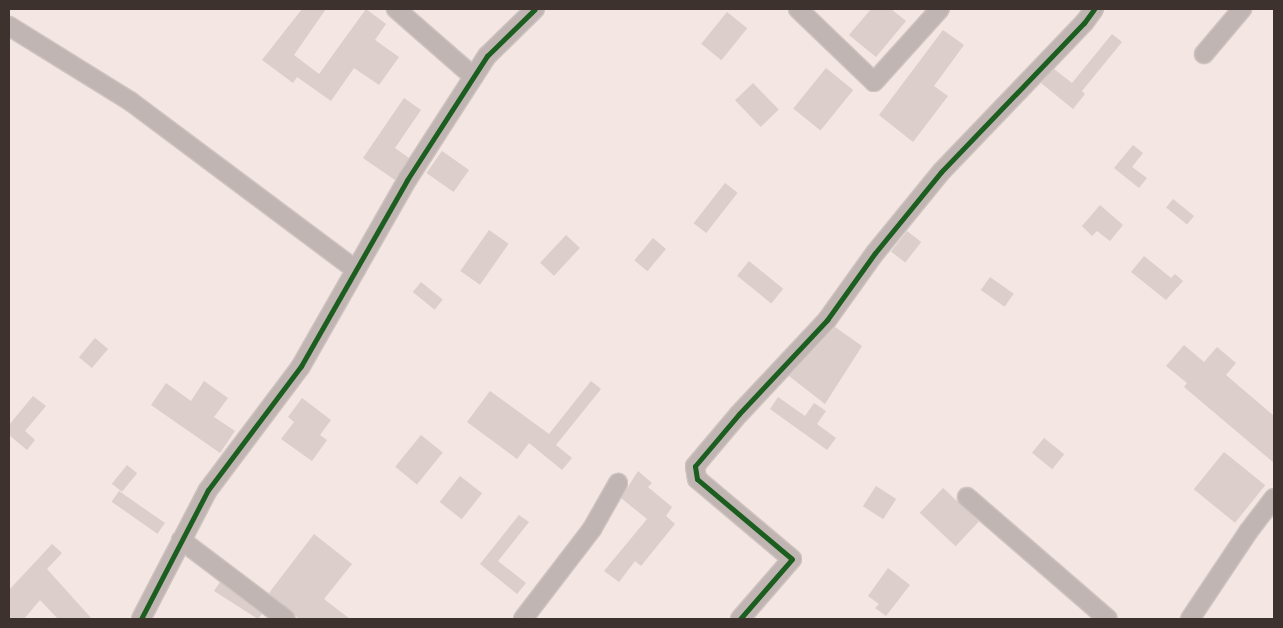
<!DOCTYPE html>
<style>
body{margin:0}
#map{position:relative;width:1283px;height:628px;overflow:hidden;background:#f4e6e2;font-family:Cabin,sans-serif}
div>[style]{position:absolute}
[style*='--x']{left:calc(var(--x)*1px);top:calc(var(--y)*1px);width:calc(var(--w)*1px);rotate:calc(var(--a)*1deg)}
.building>*{inset:0;background:#dbcecb;transform-origin:0 0}
.roads{filter:drop-shadow(1px 0 #cec3c0) drop-shadow(-1px 0 #cec3c0) drop-shadow(0 1px #cec3c0) drop-shadow(0 -1px #cec3c0)}
.minor>*{height:18px;margin:-9px;padding:0 9px;transform-origin:9px;border-radius:9px;background:#c0b5b2}
.cycleway>*{height:5px;margin:-2.5px;padding:0 2.5px;transform-origin:2.5px;border-radius:2.5px;background:#1b5e20}
span{translate:-50% -50%;white-space:nowrap;text-align:center;line-height:1.15;-webkit-text-stroke:4px #fff;paint-order:stroke}
.frame{position:absolute;inset:0;border:10px solid #3e322f;pointer-events:none}
</style>
<div id="map">
<div class="building">
<i style="clip-path:polygon(302px 9px,326px 9px,294px 55px,319px 74px,366px 9px,386px 24px,375px 40px,399px 57px,379px 85px,354px 68px,331px 101px,297px 77px,293px 83px,262px 60px)"></i>
<i style="clip-path:polygon(871px 9px,891px 9px,906px 21px,876px 57px,849px 35px)"></i>
<i style="left:727px;top:12px;width:26px;height:41px;rotate:39deg"></i>
<i style="clip-path:polygon(943px 30px,964px 45px,934px 86px,948px 96px,913px 142px,879px 115px)"></i>
<i style="clip-path:polygon(1112px 34px,1122px 42px,1082px 91px,1085px 94px,1073px 109px,1041px 83px,1054px 69px,1072px 83px)"></i>
<i style="left:826px;top:68px;width:35px;height:52px;rotate:39deg"></i>
<i style="left:753px;top:83px;width:37px;height:25px;rotate:46deg"></i>
<i style="clip-path:polygon(404px 98px,421px 110px,395px 148px,409px 158px,395px 180px,363px 158px)"></i>
<i style="clip-path:polygon(1133px 145px,1143px 153px,1132px 167px,1147px 178px,1139px 188px,1114px 168px)"></i>
<i style="left:442px;top:151px;width:33px;height:27px;rotate:35deg"></i>
<i style="left:725px;top:183px;width:16px;height:51px;rotate:38deg"></i>
<i style="left:1173px;top:199px;width:27px;height:11px;rotate:39deg"></i>
<i style="clip-path:polygon(1100px 205px,1123px 225px,1110px 241px,1097px 231px,1092px 236px,1082px 226px)"></i>
<i style="left:489px;top:230px;width:24px;height:50px;rotate:35deg"></i>
<i style="left:907px;top:231px;width:18px;height:26px;rotate:38deg"></i>
<i style="left:566px;top:235px;width:19px;height:38px;rotate:43deg"></i>
<i style="left:653px;top:238px;width:17px;height:29px;rotate:40deg"></i>
<i style="clip-path:polygon(1144px 256px,1171px 278px,1175px 274px,1183px 281px,1166px 300px,1131px 272px)"></i>
<i style="left:749px;top:261px;width:44px;height:19px;rotate:39deg"></i>
<i style="left:990px;top:277px;width:29px;height:16px;rotate:35deg"></i>
<i style="left:421px;top:282px;width:28px;height:13px;rotate:39deg"></i>
<i style="clip-path:polygon(835px 327px,862px 346px,825px 404px,789px 376px)"></i>
<i style="left:95px;top:338px;width:17px;height:25px;rotate:40deg"></i>
<i style="clip-path:polygon(1184px 345px,1204px 362px,1217px 347px,1236px 363px,1226px 375px,1274px 416px,1274px 463px,1184px 387px,1187px 383px,1166px 366px)"></i>
<i style="clip-path:polygon(204px 381px,228px 398px,214px 417px,235px 431px,220px 453px,151px 405px,166px 383px,191px 401px)"></i>
<i style="clip-path:polygon(591px 381px,601px 389px,556px 445px,572px 458px,562px 470px,529px 443px,517px 459px,467px 422px,490px 391px,549px 434px)"></i>
<i style="clip-path:polygon(33px 396px,46px 406px,25px 431px,35px 440px,27px 450px,9px 435px,9px 425px)"></i>
<i style="clip-path:polygon(778px 397px,805px 416px,814px 403px,826px 411px,817px 424px,836px 438px,827px 450px,770px 409px)"></i>
<i style="clip-path:polygon(302px 398px,331px 420px,320px 435px,327px 440px,312px 461px,281px 439px,294px 422px,288px 417px)"></i>
<i style="left:421px;top:435px;width:28px;height:41px;rotate:39deg"></i>
<i style="left:1044px;top:438px;width:26px;height:19px;rotate:39deg"></i>
<i style="left:1224px;top:452px;width:53px;height:48px;rotate:39deg"></i>
<i style="left:127px;top:465px;width:13px;height:24px;rotate:39deg"></i>
<i style="clip-path:polygon(638px 471px,652px 483px,648px 487px,672px 507px,666px 516px,675px 524px,641px 566px,635px 561px,619px 582px,604px 571px,647px 519px,621px 498px)"></i>
<i style="left:460px;top:476px;width:28px;height:33px;rotate:38deg"></i>
<i style="left:876px;top:486px;width:24px;height:24px;rotate:33deg"></i>
<i style="left:943px;top:488px;width:49px;height:34px;rotate:43deg"></i>
<i style="left:119px;top:491px;width:56px;height:13px;rotate:35deg"></i>
<i style="clip-path:polygon(519px 515px,529px 522px,498px 561px,526px 583px,517px 594px,480px 564px)"></i>
<i style="clip-path:polygon(314px 534px,352px 564px,324px 599px,350px 619px,299px 619px,269px 593px)"></i>
<i style="clip-path:polygon(52px 544px,62px 553px,47px 569px,92px 619px,58px 619px,40px 600px,24px 619px,9px 619px,9px 590px)"></i>
<i style="clip-path:polygon(888px 568px,910px 585px,886px 616px,875px 608px,879px 604px,868px 596px)"></i>
<i style="clip-path:polygon(220px 582px,262px 614px,258px 619px,214px 591px)"></i>
</div>
<div class="roads">
<div class="minor">
<i style="--x:396;--y:9;--w:103;--a:41.1"></i>
<i style="--x:798;--y:9;--w:105;--a:43.8"></i>
<i style="--x:874;--y:82;--w:98;--a:-47.9"></i>
<i style="--x:9;--y:26;--w:142;--a:31.8"></i>
<i style="--x:130;--y:101;--w:282;--a:36.8"></i>
<i style="--x:1204;--y:54;--w:59;--a:-49.8"></i>
<i style="--x:967;--y:497;--w:186;--a:40.9"></i>
<i style="--x:181;--y:540;--w:131;--a:37"></i>
<i style="--x:141;--y:619;--w:145;--a:-62.6"></i>
<i style="--x:208;--y:490;--w:155;--a:-53.1"></i>
<i style="--x:301;--y:366;--w:214;--a:-60.3"></i>
<i style="--x:407;--y:180;--w:148;--a:-57.2"></i>
<i style="--x:487;--y:56;--w:67;--a:-44.4"></i>
<i style="--x:523;--y:619;--w:113;--a:-52.5"></i>
<i style="--x:592;--y:529;--w:53;--a:-60.5"></i>
<i style="--x:740;--y:619;--w:79;--a:-49.1"></i>
<i style="--x:792;--y:559;--w:124;--a:-139.9"></i>
<i style="--x:697;--y:479;--w:13;--a:-99"></i>
<i style="--x:695;--y:466;--w:68;--a:-49.8"></i>
<i style="--x:739;--y:414;--w:129;--a:-46.9"></i>
<i style="--x:827;--y:320;--w:82;--a:-54.4"></i>
<i style="--x:875;--y:253;--w:104;--a:-50.8"></i>
<i style="--x:941;--y:172;--w:207;--a:-46.2"></i>
<i style="--x:1084;--y:23;--w:17;--a:-54"></i>
<i style="--x:1190;--y:619;--w:105;--a:-56.3"></i>
<i style="--x:1248;--y:532;--w:43;--a:-52.6"></i>
</div>
</div>
<div class="cycleway">
<i style="--x:141;--y:619;--w:145;--a:-62.6"></i>
<i style="--x:208;--y:490;--w:155;--a:-53.1"></i>
<i style="--x:301;--y:366;--w:214;--a:-60.3"></i>
<i style="--x:407;--y:180;--w:148;--a:-57.2"></i>
<i style="--x:487;--y:56;--w:67;--a:-44.4"></i>
<i style="--x:740;--y:619;--w:79;--a:-49.1"></i>
<i style="--x:792;--y:559;--w:124;--a:-139.9"></i>
<i style="--x:697;--y:479;--w:13;--a:-99"></i>
<i style="--x:695;--y:466;--w:68;--a:-49.8"></i>
<i style="--x:739;--y:414;--w:129;--a:-46.9"></i>
<i style="--x:827;--y:320;--w:82;--a:-54.4"></i>
<i style="--x:875;--y:253;--w:104;--a:-50.8"></i>
<i style="--x:941;--y:172;--w:207;--a:-46.2"></i>
<i style="--x:1084;--y:23;--w:17;--a:-54"></i>
</div>
<div class="frame"></div>
</div>
